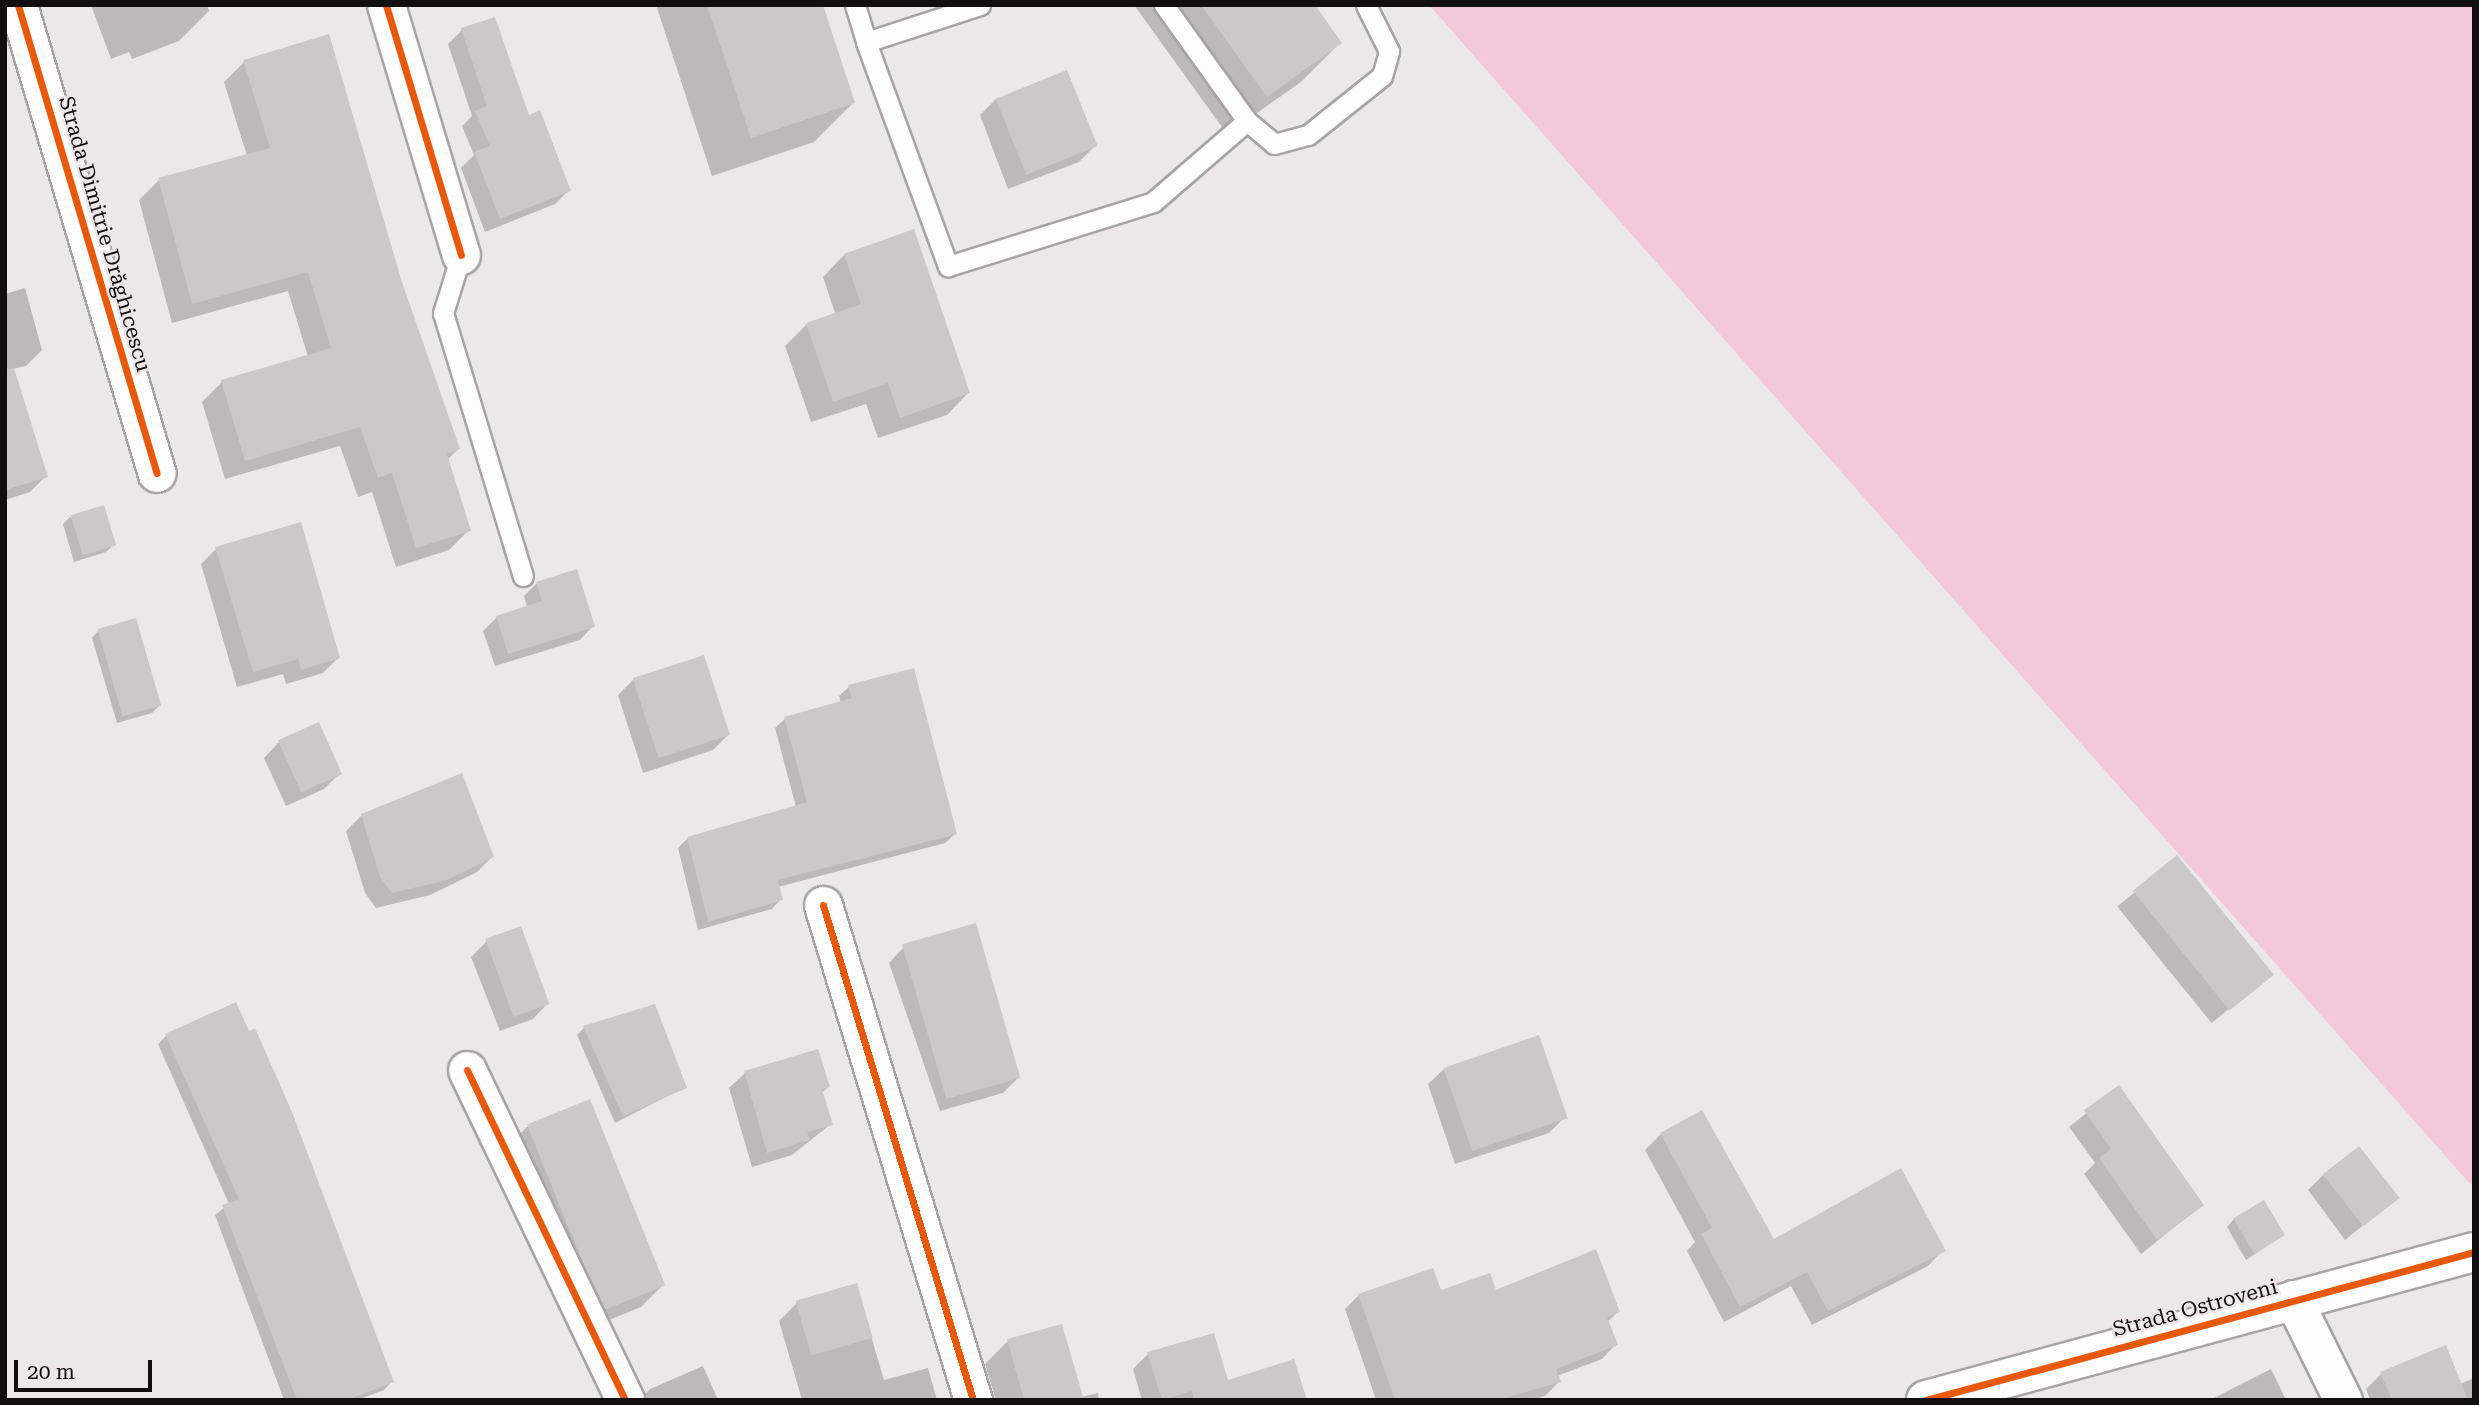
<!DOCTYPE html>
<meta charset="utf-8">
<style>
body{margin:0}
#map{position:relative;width:2479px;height:1405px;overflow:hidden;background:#ece8ea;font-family:"Roboto Serif",serif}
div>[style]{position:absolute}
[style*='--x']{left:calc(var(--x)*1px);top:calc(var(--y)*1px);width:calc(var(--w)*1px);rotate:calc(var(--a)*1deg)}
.green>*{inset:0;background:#f3c8d8}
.shadow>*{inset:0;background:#0003;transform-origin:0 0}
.building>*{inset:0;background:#cac8c9;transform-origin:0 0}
.roads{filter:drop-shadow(2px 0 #a8a4a6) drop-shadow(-2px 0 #a8a4a6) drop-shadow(0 2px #a8a4a6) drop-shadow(0 -2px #a8a4a6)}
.lane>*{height:19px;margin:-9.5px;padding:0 9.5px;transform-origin:9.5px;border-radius:9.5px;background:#fcfcfc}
.street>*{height:37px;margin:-18.5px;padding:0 18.5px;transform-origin:18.5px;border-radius:18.5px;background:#fcfcfc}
.secondary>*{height:38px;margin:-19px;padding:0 19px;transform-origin:19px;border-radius:19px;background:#fcfcfc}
.cycleway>*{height:7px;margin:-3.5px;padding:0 3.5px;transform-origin:3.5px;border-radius:3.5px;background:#e8590c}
span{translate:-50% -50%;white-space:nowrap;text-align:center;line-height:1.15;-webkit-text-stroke:5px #eee6e9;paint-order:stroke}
.street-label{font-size:21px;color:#110e0f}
.frame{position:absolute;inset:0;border:7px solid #110e0f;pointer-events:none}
.scale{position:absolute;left:14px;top:1360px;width:138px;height:32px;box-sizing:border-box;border:4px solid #110e0f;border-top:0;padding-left:9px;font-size:21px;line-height:24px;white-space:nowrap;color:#110e0f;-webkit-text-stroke:5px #eee6e9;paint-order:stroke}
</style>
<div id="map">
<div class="green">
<i style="clip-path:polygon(1429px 5px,2474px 5px,2474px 1183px,2470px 1184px)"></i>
</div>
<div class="shadow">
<i style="clip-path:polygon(91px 5px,207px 5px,209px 11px,179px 41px,132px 59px,129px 52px,111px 59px)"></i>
<i style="clip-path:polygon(656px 5px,821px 5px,853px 103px,814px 142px,712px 176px)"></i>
<i style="clip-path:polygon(1134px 5px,1313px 5px,1340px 43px,1301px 82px,1227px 134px)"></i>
<i style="clip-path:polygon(462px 30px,528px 117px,569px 190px,555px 204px,485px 232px,461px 168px,474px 155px,462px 126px,472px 116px,448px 44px)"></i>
<i style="clip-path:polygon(244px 62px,400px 283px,458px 449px,447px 460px,469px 530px,449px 550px,396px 567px,372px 492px,358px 497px,340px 446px,225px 479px,202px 402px,222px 382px,308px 357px,288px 291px,172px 323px,139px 200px,159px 180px,247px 156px,224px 82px)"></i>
<i style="clip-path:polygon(996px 99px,1095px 146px,1079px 162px,1008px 189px,980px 115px)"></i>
<i style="clip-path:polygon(844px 255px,968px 393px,947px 415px,878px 438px,866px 404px,811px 422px,785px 346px,807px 324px,835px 313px,823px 277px)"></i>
<i style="clip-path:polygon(25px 288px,42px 350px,26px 366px,12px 369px,46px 476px,30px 492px,5px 500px,5px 294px)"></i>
<i style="clip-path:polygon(70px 517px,114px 545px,106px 552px,74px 562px,63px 524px)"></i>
<i style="clip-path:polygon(216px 549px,338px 658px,323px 673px,286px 684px,283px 674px,237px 687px,201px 564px)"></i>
<i style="clip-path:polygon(537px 583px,593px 626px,580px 640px,495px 666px,483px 631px,497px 617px,527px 607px,524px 596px)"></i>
<i style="clip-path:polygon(99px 630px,159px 706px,152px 713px,117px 723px,92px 638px)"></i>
<i style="clip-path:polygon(634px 679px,728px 735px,713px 750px,643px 773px,618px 695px)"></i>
<i style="clip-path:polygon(849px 687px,955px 834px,945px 843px,778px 887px,781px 899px,772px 909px,698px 930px,678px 848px,688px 838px,796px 807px,775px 728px,785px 719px,841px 703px,839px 696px)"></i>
<i style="clip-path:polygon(279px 742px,340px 773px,324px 789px,286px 806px,264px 758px)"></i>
<i style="clip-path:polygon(362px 815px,492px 857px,477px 872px,430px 895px,376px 908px,365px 893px,346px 831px)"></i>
<i style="left:2177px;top:858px;width:150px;height:77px;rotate:51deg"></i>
<i style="clip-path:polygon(487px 941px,548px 1003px,533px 1019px,500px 1031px,471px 957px)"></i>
<i style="clip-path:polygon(904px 947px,1019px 1077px,1003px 1093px,940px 1111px,889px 963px)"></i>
<i style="clip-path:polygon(584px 1028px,685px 1087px,615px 1123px,577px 1035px)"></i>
<i style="clip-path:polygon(166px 1036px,392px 1381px,384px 1390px,357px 1400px,284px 1400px,215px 1215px,229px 1204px,158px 1044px)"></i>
<i style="clip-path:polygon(1538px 1037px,1565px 1117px,1549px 1133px,1455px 1164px,1428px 1084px,1444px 1069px)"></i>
<i style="clip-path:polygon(745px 1073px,828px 1087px,822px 1093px,831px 1124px,792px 1155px,752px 1167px,729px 1088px)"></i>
<i style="clip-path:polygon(2118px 1088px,2202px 1205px,2141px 1254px,2084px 1174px,2095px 1163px,2069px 1127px)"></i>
<i style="clip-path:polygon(589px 1101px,664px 1284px,641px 1307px,582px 1331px,505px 1148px,528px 1126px)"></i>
<i style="clip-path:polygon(1661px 1134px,1773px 1241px,1943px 1250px,1928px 1266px,1812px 1325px,1791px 1286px,1724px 1322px,1687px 1251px,1695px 1242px,1645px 1150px)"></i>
<i style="clip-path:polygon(2323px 1175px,2397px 1198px,2345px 1240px,2308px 1190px)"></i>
<i style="clip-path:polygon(2234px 1219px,2283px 1235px,2246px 1260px,2227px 1227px)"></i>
<i style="clip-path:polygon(856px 1285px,884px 1380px,928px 1368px,937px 1400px,802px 1400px,779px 1321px,797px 1303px)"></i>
<i style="clip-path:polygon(1495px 1292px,1618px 1312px,1607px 1322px,1616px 1344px,1602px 1359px,1557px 1376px,1559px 1382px,1545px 1396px,1531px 1400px,1376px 1400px,1345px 1309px,1359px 1295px)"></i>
<i style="clip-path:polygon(1008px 1341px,1081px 1397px,1098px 1393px,1099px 1400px,996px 1400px,985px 1364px)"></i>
<i style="clip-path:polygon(1148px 1354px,1226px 1380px,1195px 1400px,1142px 1400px,1133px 1369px)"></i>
<i style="clip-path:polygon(703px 1366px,718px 1400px,640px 1400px,650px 1389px)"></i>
<i style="clip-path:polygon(2271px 1369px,2286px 1400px,2210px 1400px)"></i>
<i style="clip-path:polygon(2381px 1374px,2460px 1384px,2474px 1378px,2474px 1400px,2370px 1400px,2366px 1389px)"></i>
</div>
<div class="building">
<i style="clip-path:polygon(707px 5px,823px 5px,855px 103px,751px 138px)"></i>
<i style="clip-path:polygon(1201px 5px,1315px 5px,1342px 43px,1267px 97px)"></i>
<i style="clip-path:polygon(495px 17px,529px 115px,540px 110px,571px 191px,500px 219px,474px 152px,490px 146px,475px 111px,487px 106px,461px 28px)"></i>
<i style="clip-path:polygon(329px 34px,402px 282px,460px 449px,447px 454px,471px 531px,416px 548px,392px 473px,378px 478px,360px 427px,245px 461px,221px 380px,331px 348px,308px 272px,192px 304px,158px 178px,270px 148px,243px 60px)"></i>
<i style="left:1067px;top:70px;width:82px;height:77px;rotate:68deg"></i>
<i style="clip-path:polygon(914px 229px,970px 393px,900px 418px,888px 383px,833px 402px,806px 323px,861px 304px,844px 254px)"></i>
<i style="clip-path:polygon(14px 368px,48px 477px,5px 490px,5px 369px)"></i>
<i style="left:104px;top:505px;width:42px;height:35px;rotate:73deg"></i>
<i style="clip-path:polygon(301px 522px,340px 658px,301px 670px,298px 659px,253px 672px,215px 547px)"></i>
<i style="clip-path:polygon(577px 569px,595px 627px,508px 654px,496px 616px,542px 601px,536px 582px)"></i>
<i style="left:136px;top:618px;width:91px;height:40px;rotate:74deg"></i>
<i style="left:704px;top:655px;width:84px;height:75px;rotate:72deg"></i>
<i style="clip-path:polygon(914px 668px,957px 834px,778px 880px,783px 900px,708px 922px,687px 837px,807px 802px,784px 717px,852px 698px,848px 685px)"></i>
<i style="left:319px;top:722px;width:57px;height:45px;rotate:66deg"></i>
<i style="clip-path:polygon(462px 773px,494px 857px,447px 880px,392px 893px,380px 877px,361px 814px)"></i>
<i style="left:2177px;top:855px;width:154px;height:57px;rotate:51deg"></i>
<i style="left:976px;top:923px;width:161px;height:77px;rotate:74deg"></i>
<i style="left:521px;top:926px;width:83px;height:38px;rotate:70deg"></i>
<i style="clip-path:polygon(236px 1002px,249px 1031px,255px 1028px,292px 1112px,394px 1382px,347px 1400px,297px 1400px,222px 1205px,239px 1199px,165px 1034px)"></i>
<i style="clip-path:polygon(655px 1004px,687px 1088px,623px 1116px,583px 1026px)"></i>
<i style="left:1539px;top:1035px;width:88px;height:101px;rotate:71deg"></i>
<i style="clip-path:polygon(818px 1049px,830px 1087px,822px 1089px,833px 1125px,807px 1132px,810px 1140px,767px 1153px,744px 1071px)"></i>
<i style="clip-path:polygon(2119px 1085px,2204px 1205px,2157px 1240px,2099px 1158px,2111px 1149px,2084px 1110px)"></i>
<i style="left:590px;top:1099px;width:201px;height:68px;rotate:68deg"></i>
<i style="clip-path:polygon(1702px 1110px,1774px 1239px,1901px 1168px,1946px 1251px,1828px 1311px,1807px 1272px,1740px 1307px,1701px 1234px,1712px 1228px,1660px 1133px)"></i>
<i style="left:2359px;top:1146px;width:66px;height:46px;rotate:52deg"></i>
<i style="left:2264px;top:1200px;width:41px;height:36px;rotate:59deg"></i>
<i style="clip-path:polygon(1596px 1249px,1620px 1312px,1607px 1317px,1618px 1345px,1556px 1369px,1561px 1382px,1498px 1400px,1395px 1400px,1358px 1294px,1433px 1268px,1441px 1290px,1490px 1273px,1496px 1290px)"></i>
<i style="left:857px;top:1283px;width:57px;height:64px;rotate:74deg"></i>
<i style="clip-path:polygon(1062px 1324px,1084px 1400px,1024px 1400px,1007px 1339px)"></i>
<i style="clip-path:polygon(1214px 1333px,1228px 1380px,1294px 1359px,1307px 1400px,1194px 1400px,1192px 1391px,1202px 1388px,1162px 1400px,1147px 1352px)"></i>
<i style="clip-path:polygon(2446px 1345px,2468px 1400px,2392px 1400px,2380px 1372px)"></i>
</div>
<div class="roads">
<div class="lane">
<i style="--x:855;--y:5;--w:39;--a:73"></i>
<i style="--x:866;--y:42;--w:120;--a:-18"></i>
<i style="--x:1164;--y:5;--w:143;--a:54.4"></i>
<i style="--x:1247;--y:121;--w:35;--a:40"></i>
<i style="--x:1274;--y:144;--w:35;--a:-15"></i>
<i style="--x:1308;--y:135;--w:95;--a:-38.6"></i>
<i style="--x:1382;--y:76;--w:26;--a:-74"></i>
<i style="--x:1389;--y:51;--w:51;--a:-116.6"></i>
<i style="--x:866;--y:42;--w:239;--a:69.9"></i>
<i style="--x:948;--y:266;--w:215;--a:-17.3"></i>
<i style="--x:1153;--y:202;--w:124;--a:-40.8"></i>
<i style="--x:461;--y:255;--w:61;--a:107.2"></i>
<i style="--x:443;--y:313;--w:275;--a:73.1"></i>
</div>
<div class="street">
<i style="--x:18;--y:5;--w:488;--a:73.5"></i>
<i style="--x:386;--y:5;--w:261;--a:73.3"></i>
<i style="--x:823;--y:905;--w:517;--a:73.14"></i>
<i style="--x:467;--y:1070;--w:366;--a:64.4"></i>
<i style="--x:2293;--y:1299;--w:113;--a:63.7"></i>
</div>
<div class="secondary">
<i style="--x:1926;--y:1400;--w:568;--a:-15.11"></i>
</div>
</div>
<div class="cycleway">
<i style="--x:18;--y:5;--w:488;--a:73.5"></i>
<i style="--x:386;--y:5;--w:261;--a:73.3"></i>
<i style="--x:823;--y:905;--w:517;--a:73.14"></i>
<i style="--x:467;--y:1070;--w:366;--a:64.4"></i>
<i style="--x:1926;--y:1400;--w:568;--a:-15.11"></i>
</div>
<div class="street-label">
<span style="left:105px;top:234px;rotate:74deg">Strada Dimitrie Drăghicescu</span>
<span style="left:2195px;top:1308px;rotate:-15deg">Strada Ostroveni</span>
</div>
<div class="frame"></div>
<div class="scale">20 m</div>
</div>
